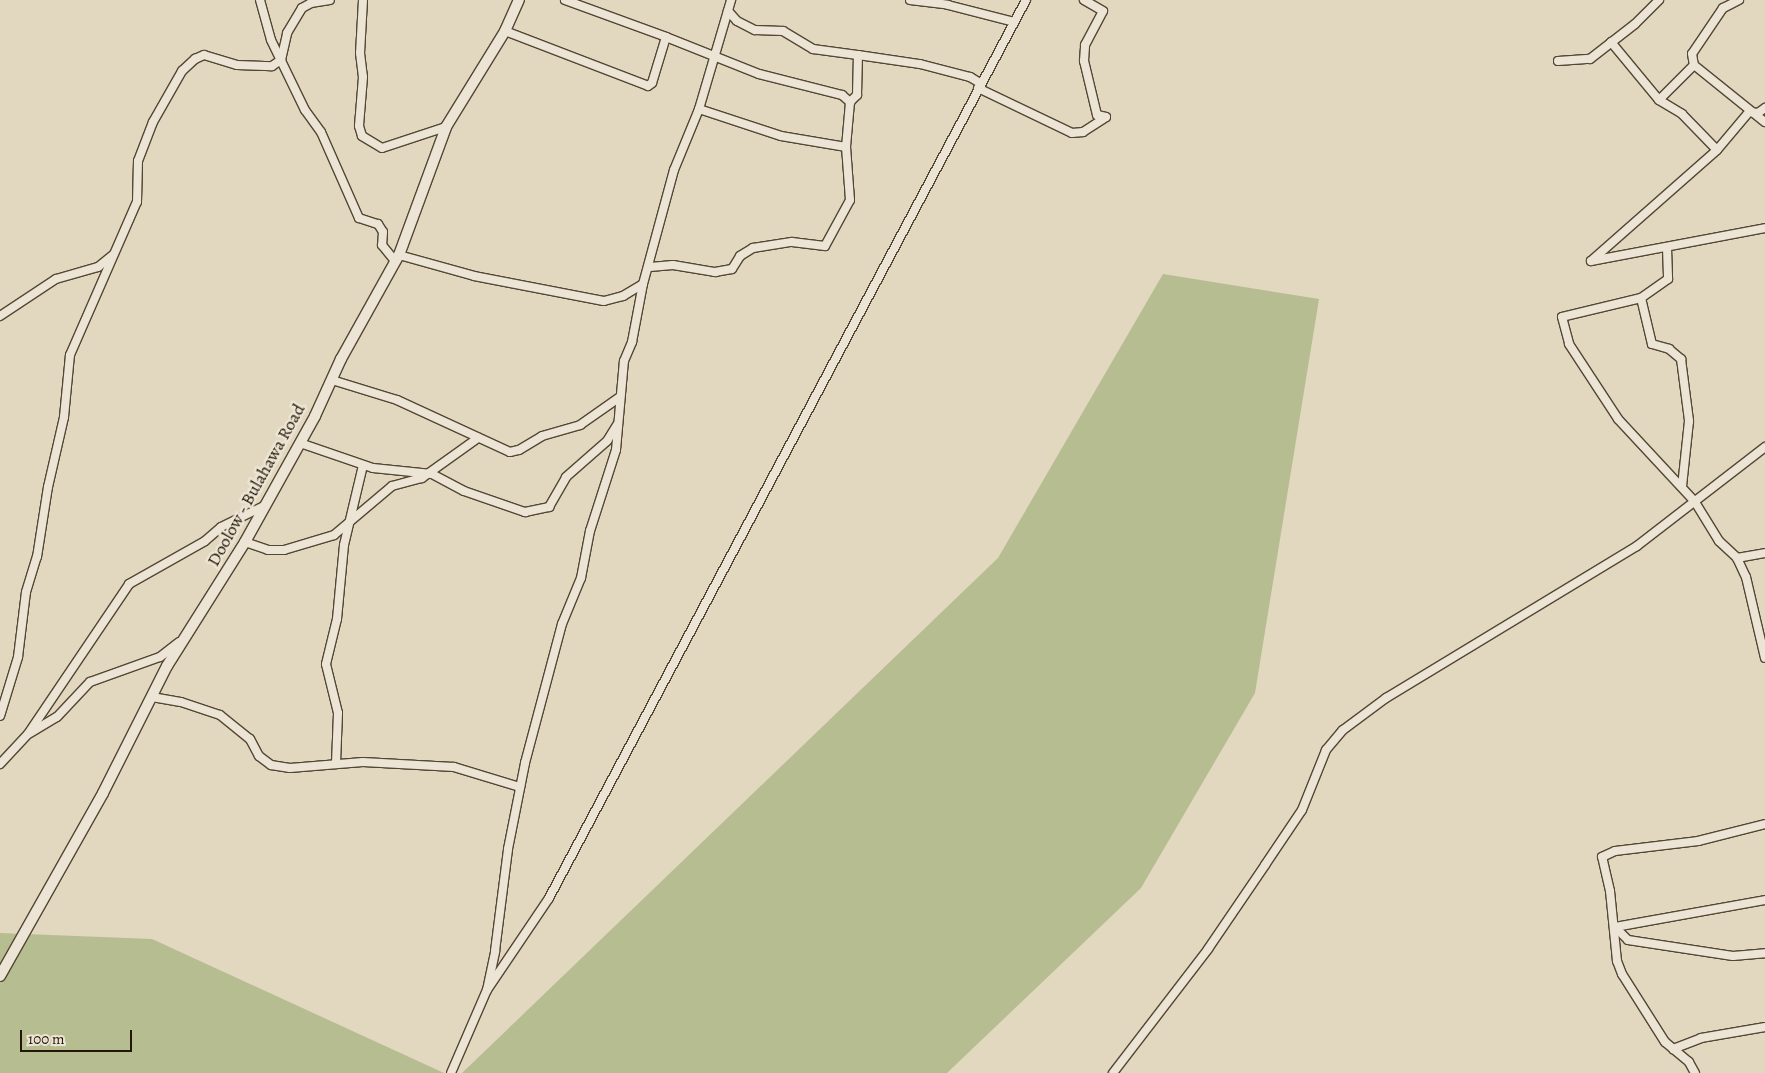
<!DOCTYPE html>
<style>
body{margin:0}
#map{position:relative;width:1765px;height:1073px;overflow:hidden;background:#e2d7bf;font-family:Alegreya,serif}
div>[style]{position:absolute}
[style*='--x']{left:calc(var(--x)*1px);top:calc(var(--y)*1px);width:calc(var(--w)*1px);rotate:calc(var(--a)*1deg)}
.green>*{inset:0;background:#b6bd90}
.roads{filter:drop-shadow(1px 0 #544633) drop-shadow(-1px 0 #544633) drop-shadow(0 1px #544633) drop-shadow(0 -1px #544633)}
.minor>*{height:8px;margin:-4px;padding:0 4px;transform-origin:4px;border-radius:4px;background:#ece5d5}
.secondary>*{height:10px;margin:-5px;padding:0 5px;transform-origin:5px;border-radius:5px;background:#ece5d5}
span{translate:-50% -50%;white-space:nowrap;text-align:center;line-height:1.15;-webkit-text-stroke:5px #ece5d5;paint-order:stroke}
.street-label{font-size:18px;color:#241604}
.scale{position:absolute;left:20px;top:1030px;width:112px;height:22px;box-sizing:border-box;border:2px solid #241604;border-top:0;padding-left:6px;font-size:15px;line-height:18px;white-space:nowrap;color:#241604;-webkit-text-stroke:4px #ece5d5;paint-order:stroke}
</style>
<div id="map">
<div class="green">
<i style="clip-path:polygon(1163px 274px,1319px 299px,1255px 693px,1141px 888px,947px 1073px,462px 1073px,998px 558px)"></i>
<i style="clip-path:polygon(0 933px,152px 939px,444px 1073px,0 1073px)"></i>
</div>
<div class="roads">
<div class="minor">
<i style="--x:260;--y:0;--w:41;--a:74.6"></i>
<i style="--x:271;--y:40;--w:78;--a:64.1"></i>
<i style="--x:305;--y:110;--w:27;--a:54"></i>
<i style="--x:321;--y:132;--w:94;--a:66.2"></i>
<i style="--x:359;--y:218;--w:20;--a:18"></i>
<i style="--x:378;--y:224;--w:9;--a:58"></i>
<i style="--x:383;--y:232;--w:13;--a:94"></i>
<i style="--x:382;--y:245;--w:21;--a:51"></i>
<i style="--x:363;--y:0;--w:53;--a:93.2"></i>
<i style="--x:360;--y:53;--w:24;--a:83"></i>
<i style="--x:363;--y:77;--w:49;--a:94.7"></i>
<i style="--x:359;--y:126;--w:10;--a:73"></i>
<i style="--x:362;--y:136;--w:23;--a:31"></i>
<i style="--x:382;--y:148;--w:67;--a:-18.2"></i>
<i style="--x:565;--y:0;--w:108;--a:20.1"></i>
<i style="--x:910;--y:0;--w:38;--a:7"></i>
<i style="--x:948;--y:5;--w:68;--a:14.4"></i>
<i style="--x:1739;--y:0;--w:18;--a:153"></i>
<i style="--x:1723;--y:8;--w:55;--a:124"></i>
<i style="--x:1692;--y:54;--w:11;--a:80"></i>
<i style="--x:1694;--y:65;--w:91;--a:38.8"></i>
<i style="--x:728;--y:11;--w:13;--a:48"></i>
<i style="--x:737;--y:21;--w:20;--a:27"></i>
<i style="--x:755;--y:30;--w:28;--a:2"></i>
<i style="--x:783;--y:31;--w:35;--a:31"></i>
<i style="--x:813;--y:49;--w:45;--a:7.6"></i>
<i style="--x:505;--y:31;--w:153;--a:21"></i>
<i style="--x:648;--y:86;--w:5;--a:-37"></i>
<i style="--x:652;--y:83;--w:48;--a:-73.1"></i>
<i style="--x:666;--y:37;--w:100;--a:21.7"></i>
<i style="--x:759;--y:74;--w:86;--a:14.2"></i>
<i style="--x:842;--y:95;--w:11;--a:41"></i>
<i style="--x:850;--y:102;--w:10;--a:-45"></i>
<i style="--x:857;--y:95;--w:40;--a:-88.6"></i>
<i style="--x:858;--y:55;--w:63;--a:8.3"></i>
<i style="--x:920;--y:64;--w:52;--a:14.6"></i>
<i style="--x:970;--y:77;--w:12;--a:31"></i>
<i style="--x:1611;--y:42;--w:75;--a:50.4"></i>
<i style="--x:1659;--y:100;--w:27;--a:31"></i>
<i style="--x:1682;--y:114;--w:50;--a:45.8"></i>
<i style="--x:1558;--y:61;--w:32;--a:-4"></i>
<i style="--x:1590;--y:59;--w:57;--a:-37.9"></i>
<i style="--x:1635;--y:24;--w:34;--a:-45"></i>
<i style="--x:978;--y:88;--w:104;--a:25.6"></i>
<i style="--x:1072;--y:133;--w:11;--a:-5"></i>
<i style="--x:1083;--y:132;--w:27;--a:-33"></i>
<i style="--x:1106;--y:117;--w:9;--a:-167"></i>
<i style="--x:1097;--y:115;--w:56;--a:-103.5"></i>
<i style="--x:1084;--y:61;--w:16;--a:-86"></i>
<i style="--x:1085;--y:45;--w:38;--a:-62"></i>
<i style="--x:1103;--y:11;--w:22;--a:-150"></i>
<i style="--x:1659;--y:100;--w:49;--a:-45"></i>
<i style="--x:699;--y:109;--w:86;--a:18.2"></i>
<i style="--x:781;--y:136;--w:66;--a:9.6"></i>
<i style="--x:846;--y:147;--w:45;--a:-84.9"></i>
<i style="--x:1667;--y:248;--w:31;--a:88"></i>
<i style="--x:1668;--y:279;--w:33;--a:145"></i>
<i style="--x:1641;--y:298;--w:47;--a:76.6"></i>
<i style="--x:1652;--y:344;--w:18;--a:16"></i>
<i style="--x:1669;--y:349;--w:16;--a:40"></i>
<i style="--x:1681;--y:359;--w:63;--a:82.6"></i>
<i style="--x:1689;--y:421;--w:66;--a:96.1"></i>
<i style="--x:399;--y:255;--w:78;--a:15.6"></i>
<i style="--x:474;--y:276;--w:132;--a:10.9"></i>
<i style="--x:604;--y:301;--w:20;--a:-15"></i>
<i style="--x:623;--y:296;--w:23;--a:-31"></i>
<i style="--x:1591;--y:261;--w:168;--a:-41.4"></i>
<i style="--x:1717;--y:150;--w:50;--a:-49.9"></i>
<i style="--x:1749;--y:112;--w:9;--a:6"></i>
<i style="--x:1758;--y:113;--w:9;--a:-36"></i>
<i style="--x:1591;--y:261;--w:177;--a:-10.7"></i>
<i style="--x:650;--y:267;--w:23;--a:-5"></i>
<i style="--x:673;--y:265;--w:43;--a:9.5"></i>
<i style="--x:715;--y:272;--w:17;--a:-10"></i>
<i style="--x:732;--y:269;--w:15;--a:-58"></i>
<i style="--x:740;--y:256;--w:15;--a:-32"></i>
<i style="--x:753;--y:248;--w:39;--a:-9"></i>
<i style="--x:792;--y:242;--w:33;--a:7"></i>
<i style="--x:825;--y:246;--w:52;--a:-61.5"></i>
<i style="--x:850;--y:200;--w:53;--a:-94.3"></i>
<i style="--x:1641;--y:298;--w:81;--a:166.5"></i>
<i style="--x:1562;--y:317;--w:28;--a:75"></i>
<i style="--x:1569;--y:344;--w:90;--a:56.8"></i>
<i style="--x:1618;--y:419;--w:113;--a:47.1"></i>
<i style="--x:1695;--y:502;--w:46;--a:58.4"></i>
<i style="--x:1719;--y:541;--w:25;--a:43"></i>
<i style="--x:1737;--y:558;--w:21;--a:65"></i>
<i style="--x:1746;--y:577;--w:83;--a:76.8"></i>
<i style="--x:0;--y:316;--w:67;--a:-33.5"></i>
<i style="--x:56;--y:279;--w:44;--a:-15.9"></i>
<i style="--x:98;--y:267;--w:19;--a:-39"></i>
<i style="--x:332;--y:380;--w:68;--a:17.1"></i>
<i style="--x:397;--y:400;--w:124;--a:24.7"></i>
<i style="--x:510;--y:452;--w:9;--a:-13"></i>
<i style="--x:519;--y:450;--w:27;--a:-31"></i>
<i style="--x:542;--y:436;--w:40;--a:-16"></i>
<i style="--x:580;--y:425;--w:49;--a:-35"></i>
<i style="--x:300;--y:443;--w:77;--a:18.9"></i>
<i style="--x:373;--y:468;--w:59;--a:5.8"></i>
<i style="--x:432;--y:474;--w:36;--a:28"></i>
<i style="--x:464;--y:491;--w:65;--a:19"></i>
<i style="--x:525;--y:512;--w:25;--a:-12"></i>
<i style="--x:549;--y:507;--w:34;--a:-60"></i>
<i style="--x:566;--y:477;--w:55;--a:-41.3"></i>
<i style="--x:607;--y:441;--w:19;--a:-58"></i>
<i style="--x:245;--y:542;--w:24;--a:19"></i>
<i style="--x:268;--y:550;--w:16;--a:0"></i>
<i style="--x:284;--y:550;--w:52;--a:-16.7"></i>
<i style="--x:334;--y:535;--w:76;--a:-40.2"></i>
<i style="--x:392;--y:486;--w:31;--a:-15"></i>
<i style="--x:422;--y:478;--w:69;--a:-35.5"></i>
<i style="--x:1737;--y:558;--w:28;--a:-10"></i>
<i style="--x:152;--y:697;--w:29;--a:10"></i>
<i style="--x:181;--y:702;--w:41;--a:18.4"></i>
<i style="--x:220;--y:715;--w:38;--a:39"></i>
<i style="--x:250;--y:739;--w:19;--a:62"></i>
<i style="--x:259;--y:756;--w:15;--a:37"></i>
<i style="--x:271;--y:765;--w:19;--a:9"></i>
<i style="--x:290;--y:768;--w:73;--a:-4.7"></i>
<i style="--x:363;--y:762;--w:91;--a:3.1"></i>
<i style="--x:454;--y:767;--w:69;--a:16.9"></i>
<i style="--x:0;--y:716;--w:62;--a:-73"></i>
<i style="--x:18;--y:657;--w:65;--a:-83"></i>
<i style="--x:26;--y:592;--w:37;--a:-73"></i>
<i style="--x:37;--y:557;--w:71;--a:-81.1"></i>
<i style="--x:48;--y:487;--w:72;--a:-77.1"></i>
<i style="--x:64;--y:417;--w:62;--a:-84.5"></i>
<i style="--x:70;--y:355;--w:167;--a:-66.4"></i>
<i style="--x:137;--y:202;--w:41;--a:-88.6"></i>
<i style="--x:138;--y:161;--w:42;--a:-69"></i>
<i style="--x:153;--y:122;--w:59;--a:-60.4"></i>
<i style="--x:182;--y:71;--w:18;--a:-43"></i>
<i style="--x:195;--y:59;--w:10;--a:-24"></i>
<i style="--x:204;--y:55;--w:34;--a:17"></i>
<i style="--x:237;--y:65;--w:35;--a:2"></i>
<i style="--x:272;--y:66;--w:11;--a:-34"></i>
<i style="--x:281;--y:60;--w:28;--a:-77"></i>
<i style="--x:287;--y:33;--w:29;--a:-59"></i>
<i style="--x:302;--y:8;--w:10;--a:-29"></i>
<i style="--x:311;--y:3;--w:19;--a:-9"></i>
<i style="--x:30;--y:733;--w:31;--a:-31"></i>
<i style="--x:57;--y:717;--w:48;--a:-46.7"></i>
<i style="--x:90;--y:682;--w:74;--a:-19.7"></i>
<i style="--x:160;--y:657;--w:24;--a:-38"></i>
<i style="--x:336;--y:763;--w:50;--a:-87.7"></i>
<i style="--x:338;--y:713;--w:50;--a:-103.8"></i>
<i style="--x:326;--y:664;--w:46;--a:-76.3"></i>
<i style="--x:337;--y:619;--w:74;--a:-84.6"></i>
<i style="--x:344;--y:545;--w:82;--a:-76.6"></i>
<i style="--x:0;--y:764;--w:41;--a:-47"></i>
<i style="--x:28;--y:734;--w:181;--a:-56"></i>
<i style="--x:129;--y:584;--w:87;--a:-29.5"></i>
<i style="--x:205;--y:541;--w:21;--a:-41"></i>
<i style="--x:221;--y:527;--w:50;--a:-26.1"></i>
<i style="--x:1615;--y:927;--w:18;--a:45"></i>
<i style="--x:1628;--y:940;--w:106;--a:8.7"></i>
<i style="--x:1733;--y:956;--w:32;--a:-5"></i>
<i style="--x:1615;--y:927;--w:152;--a:-10.2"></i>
<i style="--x:487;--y:990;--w:111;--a:-56"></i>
<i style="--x:549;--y:898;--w:1017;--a:-62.02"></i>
<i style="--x:1673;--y:1049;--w:30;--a:-21"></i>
<i style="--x:1701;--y:1038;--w:65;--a:-9.8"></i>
<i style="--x:451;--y:1073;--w:90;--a:-66.6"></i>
<i style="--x:487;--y:990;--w:40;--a:-78"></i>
<i style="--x:495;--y:951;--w:103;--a:-82.7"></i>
<i style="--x:508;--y:849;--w:88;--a:-78.8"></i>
<i style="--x:525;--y:763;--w:144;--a:-75.1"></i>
<i style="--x:562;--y:624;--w:50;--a:-67.6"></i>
<i style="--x:581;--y:578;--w:48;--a:-79.2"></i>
<i style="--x:590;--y:531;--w:85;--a:-72.2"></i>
<i style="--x:616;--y:450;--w:89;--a:-84.9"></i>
<i style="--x:624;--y:361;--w:21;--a:-67"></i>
<i style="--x:632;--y:342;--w:59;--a:-79.3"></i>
<i style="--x:643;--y:284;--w:118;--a:-74.8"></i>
<i style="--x:674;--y:170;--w:66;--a:-67.7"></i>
<i style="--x:699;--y:109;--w:114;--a:-73.6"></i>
<i style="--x:1113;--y:1073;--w:156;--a:-52.5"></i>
<i style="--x:1208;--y:949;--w:102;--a:-55.8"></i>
<i style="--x:1265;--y:865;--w:66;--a:-56.1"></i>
<i style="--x:1302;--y:810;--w:65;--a:-68.2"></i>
<i style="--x:1326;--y:750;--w:26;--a:-50"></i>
<i style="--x:1343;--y:730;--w:54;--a:-36.7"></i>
<i style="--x:1386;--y:698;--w:293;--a:-31.2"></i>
<i style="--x:1637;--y:546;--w:162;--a:-37.7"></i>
<i style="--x:1695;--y:1073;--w:13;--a:-119"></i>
<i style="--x:1689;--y:1062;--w:31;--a:-140"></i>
<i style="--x:1665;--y:1042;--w:80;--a:-122.3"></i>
<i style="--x:1622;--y:974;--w:14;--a:-111"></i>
<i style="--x:1617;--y:961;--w:70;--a:-95.7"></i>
<i style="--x:1610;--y:891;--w:35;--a:-103"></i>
<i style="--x:1602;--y:857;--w:14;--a:-25"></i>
<i style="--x:1615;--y:851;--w:84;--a:-6.9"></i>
<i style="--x:1698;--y:841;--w:69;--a:-14.2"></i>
</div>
<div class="secondary">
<i style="--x:0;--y:976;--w:210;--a:-60.6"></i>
<i style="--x:103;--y:793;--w:142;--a:-63.3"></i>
<i style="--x:167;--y:666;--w:146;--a:-57.8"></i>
<i style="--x:245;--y:542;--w:144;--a:-60.9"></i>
<i style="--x:315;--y:416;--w:63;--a:-65.5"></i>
<i style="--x:341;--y:359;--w:119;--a:-60.9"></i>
<i style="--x:399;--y:255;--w:136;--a:-69.8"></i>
<i style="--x:446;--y:127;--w:113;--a:-58.4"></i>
<i style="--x:505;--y:31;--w:34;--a:-66"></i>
</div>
</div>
<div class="street-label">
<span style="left:256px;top:485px;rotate:-61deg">Doolow - Bulahawa Road</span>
</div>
<div class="scale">100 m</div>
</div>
